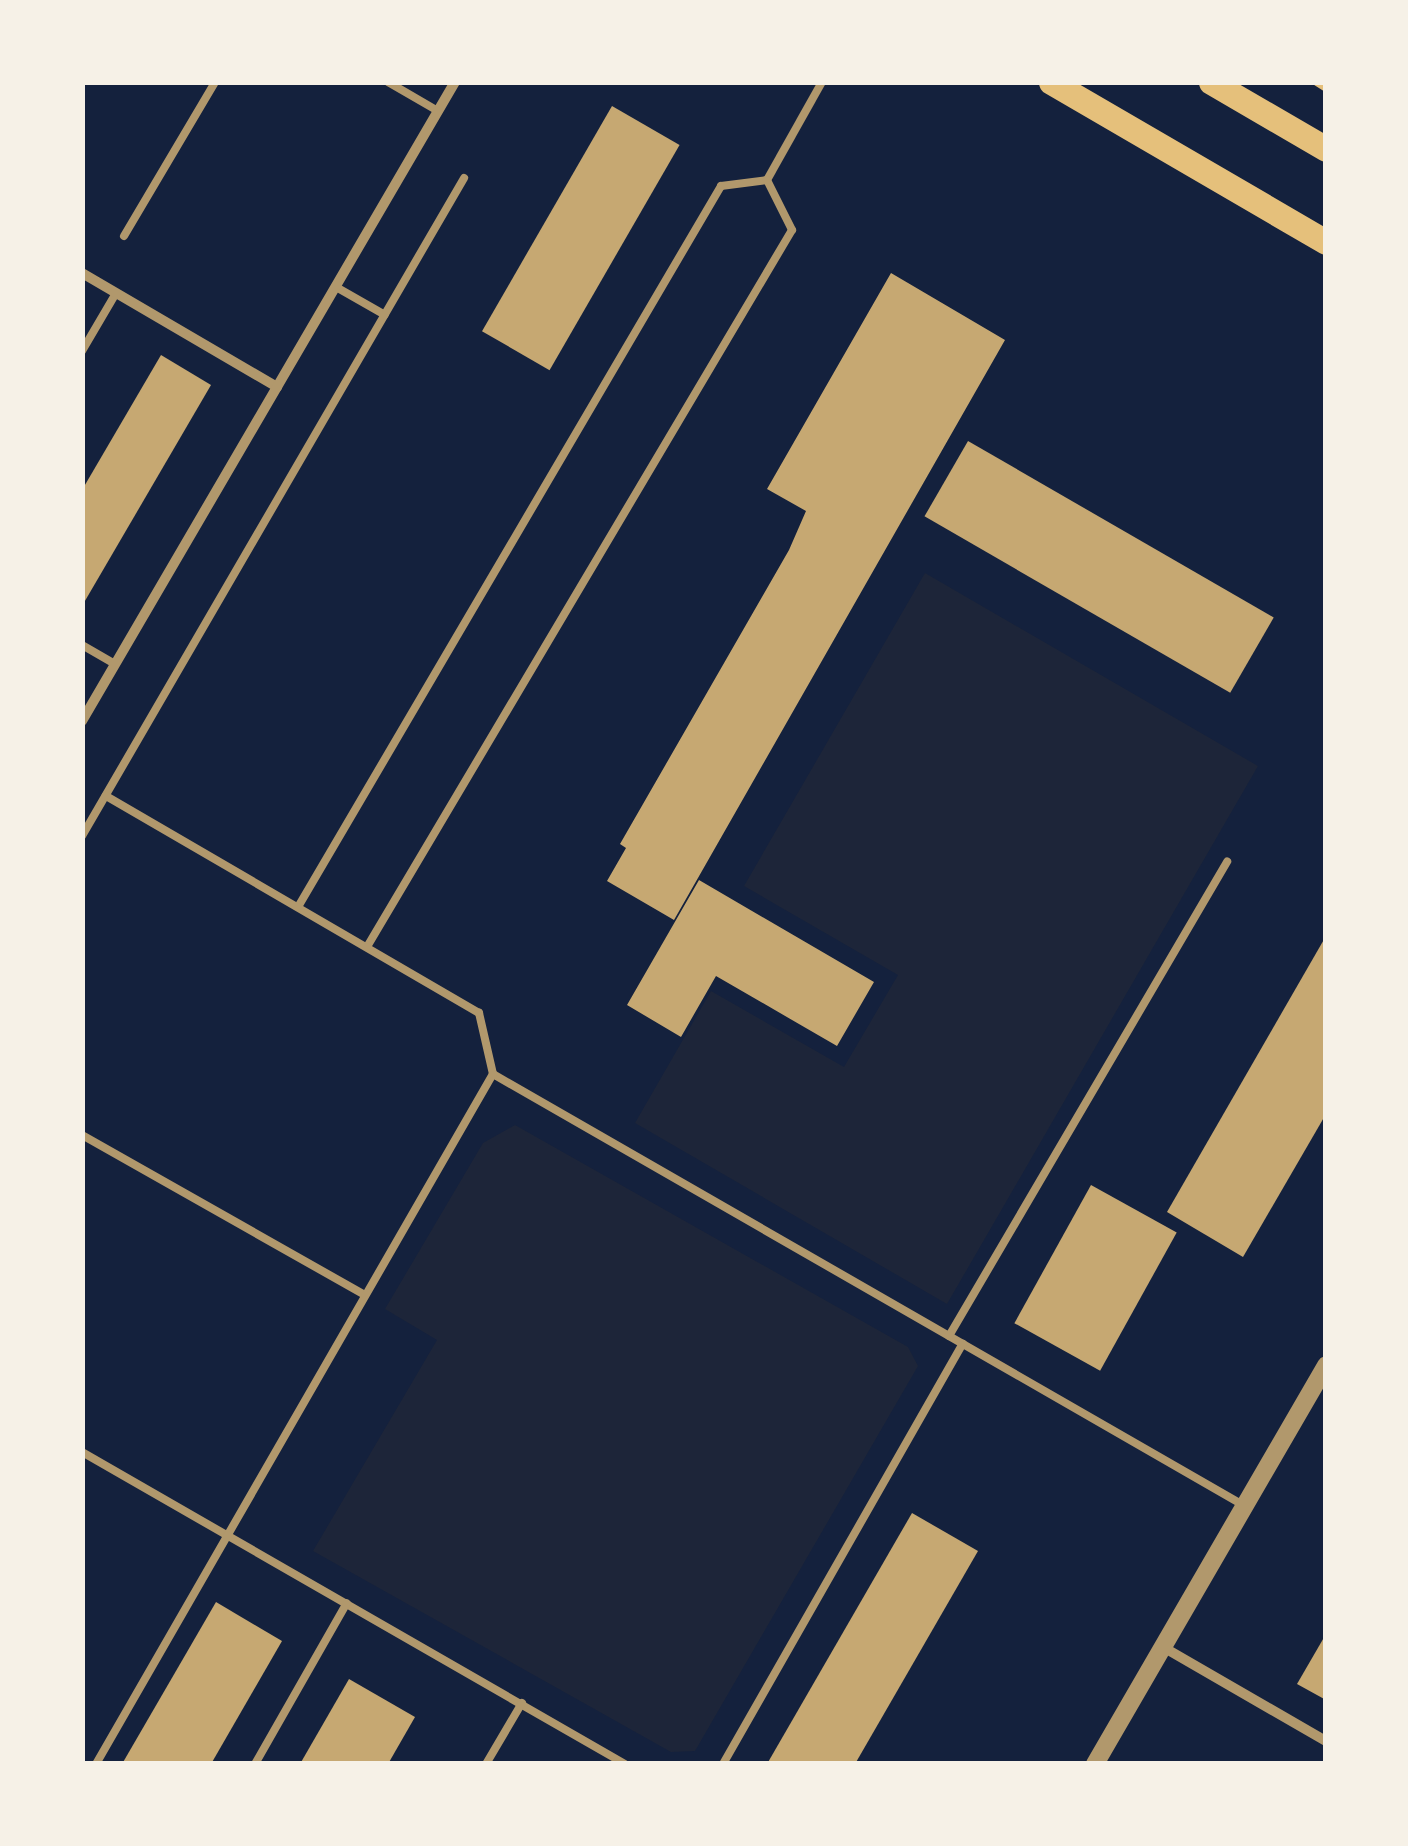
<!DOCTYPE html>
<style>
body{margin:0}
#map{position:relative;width:1408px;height:1846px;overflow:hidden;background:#14213d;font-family:"Alegreya Sans",sans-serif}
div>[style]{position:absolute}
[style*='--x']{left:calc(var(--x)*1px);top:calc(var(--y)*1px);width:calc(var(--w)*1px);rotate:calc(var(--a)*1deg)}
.green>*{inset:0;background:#1d2539}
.building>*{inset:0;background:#c6a872;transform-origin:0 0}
.path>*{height:6px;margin:-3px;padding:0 3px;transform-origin:3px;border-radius:3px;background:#e5c07b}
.service>*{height:8px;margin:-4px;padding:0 4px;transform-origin:4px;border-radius:4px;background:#b1986c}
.minor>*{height:10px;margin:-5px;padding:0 5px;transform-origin:5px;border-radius:5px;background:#b1986c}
.tertiary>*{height:18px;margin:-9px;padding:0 9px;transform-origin:9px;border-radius:9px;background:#b1986c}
.primary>*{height:25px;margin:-12.5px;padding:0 12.5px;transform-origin:12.5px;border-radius:12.5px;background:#e5c07b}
span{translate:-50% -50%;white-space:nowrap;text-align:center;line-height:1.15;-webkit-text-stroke:9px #f6f1e7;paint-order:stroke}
.frame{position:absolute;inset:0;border:85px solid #f6f1e7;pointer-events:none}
</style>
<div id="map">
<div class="green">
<i style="clip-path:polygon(925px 573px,1258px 766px,947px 1304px,635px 1123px,711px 991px,844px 1067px,898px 975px,744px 886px)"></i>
<i style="clip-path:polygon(515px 1125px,908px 1347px,918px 1366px,695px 1751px,671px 1752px,313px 1551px,437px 1340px,385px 1309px,483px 1143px)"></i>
</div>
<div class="building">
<i style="left:612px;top:106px;width:78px;height:260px;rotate:30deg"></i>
<i style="clip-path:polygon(891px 273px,1005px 340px,674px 920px,607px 881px,626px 848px,620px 844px,789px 550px,806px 511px,767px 489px)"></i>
<i style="clip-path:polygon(161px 355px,211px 385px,82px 606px,82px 490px)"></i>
<i style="left:968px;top:441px;width:353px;height:87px;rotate:30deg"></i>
<i style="clip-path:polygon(699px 880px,874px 982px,837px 1046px,716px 976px,681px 1037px,627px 1005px)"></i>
<i style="clip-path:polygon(1326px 936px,1326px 1114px,1243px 1257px,1167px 1212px)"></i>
<i style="left:1091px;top:1185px;width:98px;height:158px;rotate:29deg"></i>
<i style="clip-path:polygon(912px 1513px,978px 1551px,855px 1764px,767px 1764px)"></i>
<i style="clip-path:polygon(216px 1602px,282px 1641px,211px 1764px,122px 1764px)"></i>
<i style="clip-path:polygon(1326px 1634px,1326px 1700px,1297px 1684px)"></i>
<i style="clip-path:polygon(349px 1679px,415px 1717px,388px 1764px,300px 1764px)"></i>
</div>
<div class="path">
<i style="--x:1315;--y:82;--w:13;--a:32"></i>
</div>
<div class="service">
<i style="--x:388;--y:82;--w:58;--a:30.1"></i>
<i style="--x:767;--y:180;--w:112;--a:-60.7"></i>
<i style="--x:124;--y:236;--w:179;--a:-59.4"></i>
<i style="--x:336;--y:287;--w:56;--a:29.7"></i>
<i style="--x:82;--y:351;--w:67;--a:-59.6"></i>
<i style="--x:82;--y:645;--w:38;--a:30"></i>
<i style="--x:82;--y:836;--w:761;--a:-59.86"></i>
<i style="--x:298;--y:907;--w:836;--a:-59.6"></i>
<i style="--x:721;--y:186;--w:46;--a:-7.4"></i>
<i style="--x:767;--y:180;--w:56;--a:63.4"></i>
<i style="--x:792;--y:230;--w:833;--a:120.66"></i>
<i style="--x:493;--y:1074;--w:867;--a:29.88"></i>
<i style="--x:82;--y:1135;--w:325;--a:29.5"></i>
<i style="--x:949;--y:1336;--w:550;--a:-59.61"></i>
<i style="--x:82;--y:1452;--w:626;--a:29.88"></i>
<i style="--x:96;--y:1764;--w:796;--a:-60.09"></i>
<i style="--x:493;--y:1074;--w:63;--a:-102.9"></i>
<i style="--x:479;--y:1013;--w:432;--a:-149.8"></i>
<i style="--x:255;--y:1764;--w:185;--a:-60.3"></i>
<i style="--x:486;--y:1764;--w:71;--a:-59.5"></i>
<i style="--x:723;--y:1764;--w:484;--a:-60.3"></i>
</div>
<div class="minor">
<i style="--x:82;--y:273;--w:226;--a:30.3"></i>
<i style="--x:82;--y:721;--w:740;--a:-59.73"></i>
<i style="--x:1163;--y:1647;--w:188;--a:30"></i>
</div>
<div class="tertiary">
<i style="--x:1095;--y:1764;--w:461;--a:-59.9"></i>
</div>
<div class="primary">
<i style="--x:1051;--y:82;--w:318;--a:30.2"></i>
<i style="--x:1211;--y:82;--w:133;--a:30.2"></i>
</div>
<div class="frame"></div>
</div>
